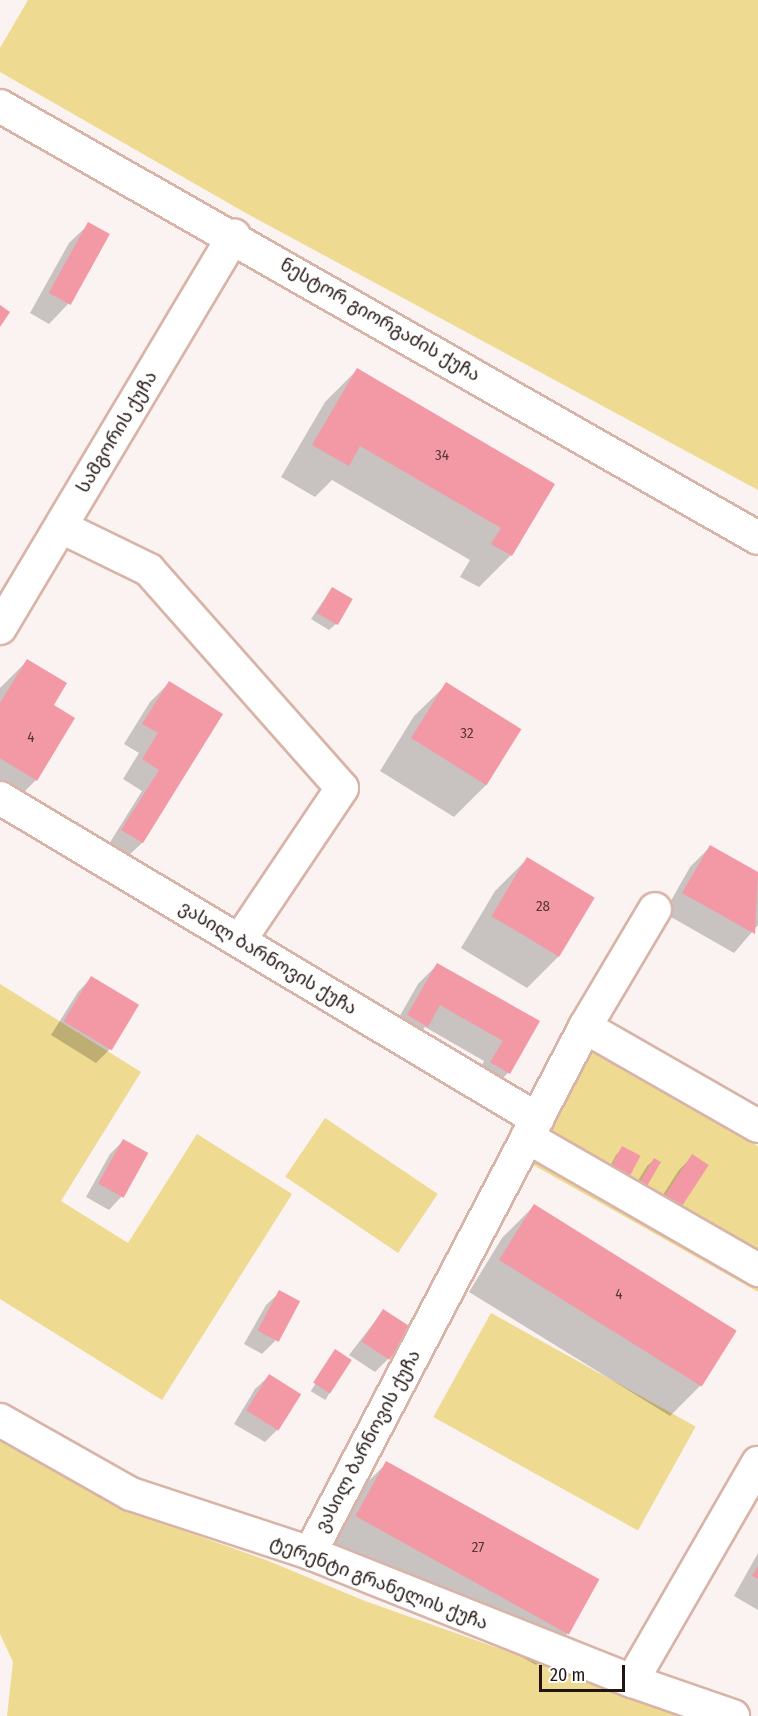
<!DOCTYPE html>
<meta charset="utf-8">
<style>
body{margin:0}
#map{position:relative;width:758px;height:1716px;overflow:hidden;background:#fbf3f1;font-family:"Fira Sans Condensed","Noto Sans Georgian",sans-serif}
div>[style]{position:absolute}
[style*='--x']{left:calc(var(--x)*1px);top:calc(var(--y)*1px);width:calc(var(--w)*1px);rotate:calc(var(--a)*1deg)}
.green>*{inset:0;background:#eeda90;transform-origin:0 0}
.shadow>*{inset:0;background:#0003;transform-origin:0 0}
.building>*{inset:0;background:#f399a5;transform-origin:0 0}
.roads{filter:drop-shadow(2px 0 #d8b4a8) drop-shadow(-2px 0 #d8b4a8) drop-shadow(0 2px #d8b4a8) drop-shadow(0 -2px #d8b4a8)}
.minor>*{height:32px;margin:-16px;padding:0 16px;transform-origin:16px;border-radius:16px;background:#fff}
span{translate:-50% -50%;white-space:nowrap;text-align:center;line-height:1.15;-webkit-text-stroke:5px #fff;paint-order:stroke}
.number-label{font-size:15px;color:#563636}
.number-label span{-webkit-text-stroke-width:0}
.street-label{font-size:18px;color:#221511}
.scale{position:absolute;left:539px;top:1665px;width:86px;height:27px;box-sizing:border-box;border:3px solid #221511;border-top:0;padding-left:8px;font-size:18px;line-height:21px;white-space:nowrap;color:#221511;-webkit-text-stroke:4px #fff;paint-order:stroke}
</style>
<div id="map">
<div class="green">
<i style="clip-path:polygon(28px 0,758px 0,758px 490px,244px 212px,0 72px,0 48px)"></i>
<i style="clip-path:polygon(0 984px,141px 1072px,61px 1201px,128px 1243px,197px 1134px,292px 1194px,162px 1400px,0 1299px)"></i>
<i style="clip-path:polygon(593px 1052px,758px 1146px,758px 1292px,528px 1162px)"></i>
<i style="left:325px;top:1118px;width:136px;height:71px;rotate:34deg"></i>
<i style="left:491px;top:1313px;width:234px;height:119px;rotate:29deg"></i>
<i style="clip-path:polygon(0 1441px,120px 1508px,266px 1560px,365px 1601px,690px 1716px,7px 1716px,13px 1662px,0 1634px)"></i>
</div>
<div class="shadow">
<i style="clip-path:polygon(89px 224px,68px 304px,49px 324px,30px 313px,69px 243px)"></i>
<i style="clip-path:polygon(357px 370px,553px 485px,511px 555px,479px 587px,460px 577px,470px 560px,332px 480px,315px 497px,281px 477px,325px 402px)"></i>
<i style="clip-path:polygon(332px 588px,336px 624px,329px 630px,311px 619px)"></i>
<i style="clip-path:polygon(27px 661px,52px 706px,36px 780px,4px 812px,0 809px,0 688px)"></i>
<i style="clip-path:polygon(169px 683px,221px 715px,142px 843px,128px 856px,109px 844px,142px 791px,123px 779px,139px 753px,124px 744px,150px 702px)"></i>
<i style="clip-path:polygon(447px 684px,520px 730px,486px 785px,454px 817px,380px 771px,414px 716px)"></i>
<i style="clip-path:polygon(710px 847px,758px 874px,758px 925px,734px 953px,664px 913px,690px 867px)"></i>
<i style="clip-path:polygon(527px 859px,593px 899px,559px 956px,527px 988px,461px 948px,495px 891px)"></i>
<i style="clip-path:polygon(437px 965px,537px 1022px,508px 1073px,489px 1092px,472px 1082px,484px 1061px,425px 1027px,407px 1045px,389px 1035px,418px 984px)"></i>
<i style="clip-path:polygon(91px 978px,110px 1049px,96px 1063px,51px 1035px,78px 992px)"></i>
<i style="clip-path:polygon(123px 1141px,146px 1153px,122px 1196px,109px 1210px,86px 1197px,110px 1154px)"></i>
<i style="clip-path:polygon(623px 1148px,628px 1179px,605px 1176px,616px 1155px)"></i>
<i style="clip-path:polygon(693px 1156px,707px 1165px,652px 1212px,679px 1170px)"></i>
<i style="clip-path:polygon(654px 1160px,644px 1188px,632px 1191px,647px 1166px)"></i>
<i style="clip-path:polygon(534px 1206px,702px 1384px,670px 1416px,469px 1292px,502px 1238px)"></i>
<i style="clip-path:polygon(280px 1292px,275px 1341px,262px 1354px,244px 1344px,266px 1305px)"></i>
<i style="clip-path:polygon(383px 1311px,388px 1359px,375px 1372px,349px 1355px)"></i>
<i style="left:335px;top:1351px;width:17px;height:47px;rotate:31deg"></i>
<i style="clip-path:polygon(269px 1376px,278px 1429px,265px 1442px,234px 1424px,255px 1389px)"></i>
<i style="clip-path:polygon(387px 1463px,568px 1633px,536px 1665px,325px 1548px,354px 1495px)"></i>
<i style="clip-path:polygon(758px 1553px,758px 1610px,734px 1596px)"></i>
</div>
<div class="building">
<i style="left:88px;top:222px;width:25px;height:81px;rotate:29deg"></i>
<i style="clip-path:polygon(0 305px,10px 312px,0 327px)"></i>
<i style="clip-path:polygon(357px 368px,555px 484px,512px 556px,491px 544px,501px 528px,360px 446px,349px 466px,312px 445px)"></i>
<i style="left:332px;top:587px;width:24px;height:30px;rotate:30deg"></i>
<i style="clip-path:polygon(27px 659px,67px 683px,54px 705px,75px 718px,37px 781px,0 758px,0 703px)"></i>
<i style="clip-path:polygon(169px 681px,223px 714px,143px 843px,121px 830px,159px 770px,142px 759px,158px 733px,142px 724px)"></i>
<i style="left:446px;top:682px;width:89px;height:66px;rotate:32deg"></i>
<i style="clip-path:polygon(710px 845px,758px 872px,755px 934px,682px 893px)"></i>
<i style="left:527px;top:857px;width:79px;height:69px;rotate:31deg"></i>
<i style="clip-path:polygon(437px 963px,540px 1021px,510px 1074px,490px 1062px,503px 1041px,440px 1005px,428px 1027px,407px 1015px)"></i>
<i style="left:91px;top:976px;width:56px;height:53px;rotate:31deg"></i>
<i style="left:123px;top:1139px;width:29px;height:51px;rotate:29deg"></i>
<i style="left:622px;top:1146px;width:21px;height:27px;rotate:28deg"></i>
<i style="left:692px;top:1154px;width:20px;height:52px;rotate:33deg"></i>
<i style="left:654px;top:1158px;width:8px;height:31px;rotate:30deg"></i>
<i style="left:534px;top:1204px;width:239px;height:66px;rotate:32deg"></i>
<i style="left:279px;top:1290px;width:24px;height:46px;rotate:28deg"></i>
<i style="left:383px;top:1309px;width:33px;height:39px;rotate:33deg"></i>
<i style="left:335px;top:1349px;width:20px;height:40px;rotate:33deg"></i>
<i style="left:269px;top:1374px;width:38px;height:43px;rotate:32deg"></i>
<i style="left:386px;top:1461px;width:244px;height:63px;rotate:29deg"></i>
<i style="clip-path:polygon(758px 1566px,758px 1579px,752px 1576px)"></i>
</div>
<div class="roads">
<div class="minor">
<i style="--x:0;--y:106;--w:872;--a:29.68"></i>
<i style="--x:61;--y:527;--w:98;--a:26"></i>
<i style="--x:149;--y:570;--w:291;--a:48.5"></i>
<i style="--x:342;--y:788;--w:184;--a:123.9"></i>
<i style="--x:0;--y:628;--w:457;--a:-59.2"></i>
<i style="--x:0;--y:798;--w:626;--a:30.87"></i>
<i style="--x:585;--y:1027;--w:199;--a:29.8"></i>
<i style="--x:527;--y:1137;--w:267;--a:29.9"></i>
<i style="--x:0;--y:1420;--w:150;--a:29.5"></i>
<i style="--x:131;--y:1494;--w:188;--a:18.2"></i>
<i style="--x:310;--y:1553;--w:347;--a:21.7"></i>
<i style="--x:632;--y:1681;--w:107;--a:19.1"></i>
<i style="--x:310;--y:1553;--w:594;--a:-62.4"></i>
<i style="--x:585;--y:1027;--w:137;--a:-59.3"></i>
<i style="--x:632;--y:1681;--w:252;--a:-60"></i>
</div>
</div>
<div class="number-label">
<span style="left:442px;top:456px">34</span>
<span style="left:467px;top:734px">32</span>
<span style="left:31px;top:738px">4</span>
<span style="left:543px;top:907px">28</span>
<span style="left:619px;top:1295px">4</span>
<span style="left:478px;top:1548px">27</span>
</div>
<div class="street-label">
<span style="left:380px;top:320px;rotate:30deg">ნესტორ გიორგაძის ქუჩა</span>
<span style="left:117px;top:432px;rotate:-59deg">სამგორის ქუჩა</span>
<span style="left:268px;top:958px;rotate:31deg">ვასილ ბარნოვის ქუჩა</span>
<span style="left:368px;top:1441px;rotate:-62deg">ვასილ ბარნოვის ქუჩა</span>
<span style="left:379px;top:1583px;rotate:21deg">ტერენტი გრანელის ქუჩა</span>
</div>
<div class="scale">20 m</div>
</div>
